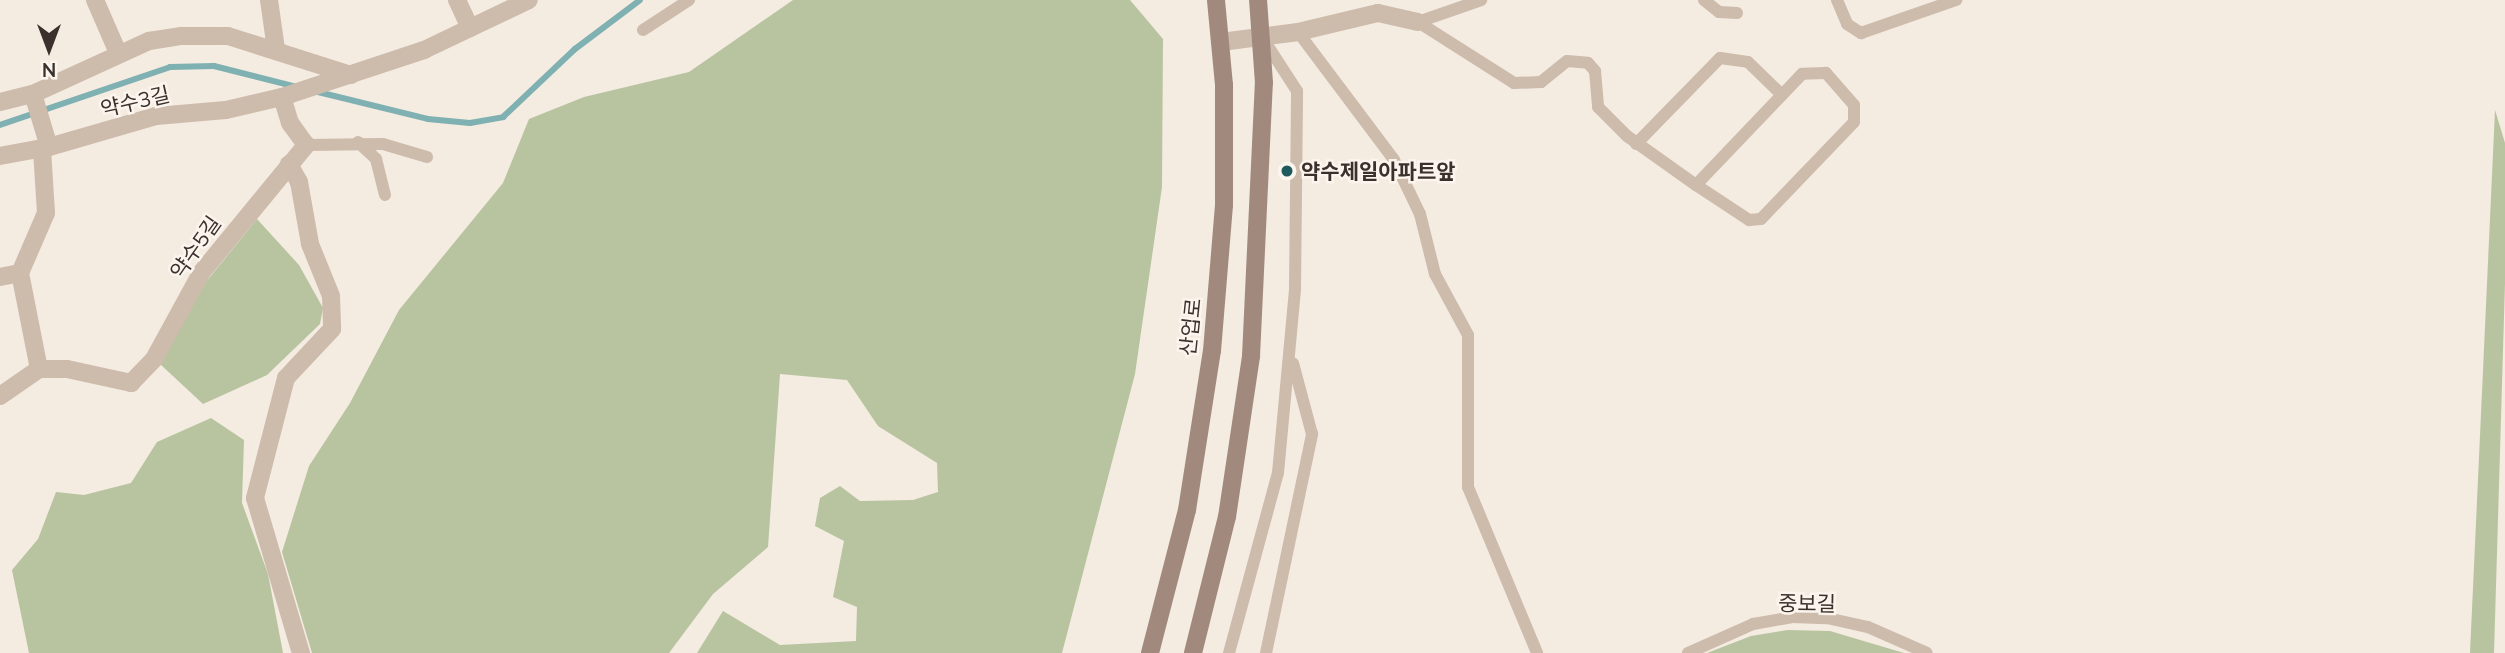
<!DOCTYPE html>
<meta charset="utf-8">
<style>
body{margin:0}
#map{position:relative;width:2505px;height:653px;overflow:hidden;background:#f4ebe1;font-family:Mulish,"Noto Sans KR",sans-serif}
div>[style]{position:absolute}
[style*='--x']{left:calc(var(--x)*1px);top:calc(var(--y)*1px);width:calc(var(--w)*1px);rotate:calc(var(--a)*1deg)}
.green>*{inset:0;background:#b8c4a0}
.stream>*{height:6px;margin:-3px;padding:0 3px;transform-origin:3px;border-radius:3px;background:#7fb0b2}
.service>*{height:12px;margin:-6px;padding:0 6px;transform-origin:6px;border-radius:6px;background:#cdbbac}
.minor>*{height:18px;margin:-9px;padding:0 9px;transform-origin:9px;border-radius:9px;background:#cdbbac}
.secondary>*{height:18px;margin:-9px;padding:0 9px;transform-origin:9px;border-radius:9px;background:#a18a7d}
.dots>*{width:19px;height:19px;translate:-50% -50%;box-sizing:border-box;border:4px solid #fbf5ee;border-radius:50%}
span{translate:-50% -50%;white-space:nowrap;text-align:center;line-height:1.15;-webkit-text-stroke:5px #fbf5ee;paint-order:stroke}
.street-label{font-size:21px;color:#3b302b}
.poi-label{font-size:21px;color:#3b302b;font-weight:700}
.left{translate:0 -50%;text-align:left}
.north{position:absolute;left:14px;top:14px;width:70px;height:70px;-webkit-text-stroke:5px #fbf5ee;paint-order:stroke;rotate:180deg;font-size:19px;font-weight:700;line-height:28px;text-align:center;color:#3b302b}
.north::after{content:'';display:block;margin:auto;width:24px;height:32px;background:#3b302b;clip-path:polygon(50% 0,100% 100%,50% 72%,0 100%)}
</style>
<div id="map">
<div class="green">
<i style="clip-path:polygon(793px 0,1130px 0,1163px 39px,1162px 187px,1135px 374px,1062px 653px,697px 653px,723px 611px,780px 645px,856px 641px,857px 607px,833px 597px,844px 541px,815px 526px,820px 498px,840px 486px,860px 501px,913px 500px,938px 492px,937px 463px,878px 426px,847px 380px,780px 374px,768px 547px,713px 594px,669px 653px,312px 653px,282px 552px,309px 466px,350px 403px,399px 310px,503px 183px,529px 119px,584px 97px,689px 72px)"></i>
<i style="clip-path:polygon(2495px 110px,2505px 143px,2505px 283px,2494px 653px,2470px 653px)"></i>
<i style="clip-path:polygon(257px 219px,299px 265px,323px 308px,320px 324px,267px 375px,203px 404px,160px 364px,205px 283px)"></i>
<i style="clip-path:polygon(211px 418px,244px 440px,242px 503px,268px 574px,283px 653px,29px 653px,12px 570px,38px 539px,56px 492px,84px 495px,131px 483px,157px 442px)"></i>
<i style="clip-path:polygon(1788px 630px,1830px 631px,1904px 653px,1707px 653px,1751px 636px)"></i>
</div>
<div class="stream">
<i style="--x:314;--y:91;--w:117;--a:13.8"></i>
<i style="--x:428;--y:119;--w:42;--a:5.4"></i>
<i style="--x:470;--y:123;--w:34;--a:-10"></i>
<i style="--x:503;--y:117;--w:99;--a:-43.4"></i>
<i style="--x:575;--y:49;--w:81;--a:-37"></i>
<i style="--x:0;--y:125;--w:180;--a:-18.8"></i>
<i style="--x:170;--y:67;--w:44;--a:-1.3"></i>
<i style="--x:214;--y:66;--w:86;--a:14.2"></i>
</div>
<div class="service">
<i style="--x:1704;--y:0;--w:19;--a:39"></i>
<i style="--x:1719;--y:12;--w:18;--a:3"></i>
<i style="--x:1837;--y:0;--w:26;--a:67"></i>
<i style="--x:1847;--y:24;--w:17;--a:33"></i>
<i style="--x:1861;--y:33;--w:101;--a:-19.2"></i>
<i style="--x:1418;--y:22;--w:114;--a:32.4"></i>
<i style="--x:1514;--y:83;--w:27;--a:-2"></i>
<i style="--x:1541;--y:82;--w:33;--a:-39"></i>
<i style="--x:1567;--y:61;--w:21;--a:5"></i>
<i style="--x:1588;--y:63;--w:11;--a:49"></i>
<i style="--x:1595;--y:71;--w:36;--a:85"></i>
<i style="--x:1598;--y:107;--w:41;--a:45"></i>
<i style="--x:1627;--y:136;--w:85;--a:35.4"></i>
<i style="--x:1696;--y:185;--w:64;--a:33.4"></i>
<i style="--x:1749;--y:220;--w:12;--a:-5"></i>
<i style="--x:1761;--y:219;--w:134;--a:-46.2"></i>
<i style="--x:1854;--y:122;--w:17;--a:-90"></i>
<i style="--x:1854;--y:105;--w:43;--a:-131.2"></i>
<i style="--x:1826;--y:73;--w:24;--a:178"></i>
<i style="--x:1802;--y:74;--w:153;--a:133.7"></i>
<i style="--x:1418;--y:22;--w:67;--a:-19.2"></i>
<i style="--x:643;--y:30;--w:55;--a:-33.1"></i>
<i style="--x:1298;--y:32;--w:160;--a:53.1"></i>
<i style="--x:1394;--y:160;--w:60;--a:64.3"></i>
<i style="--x:1420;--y:214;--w:62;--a:76"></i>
<i style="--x:1435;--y:274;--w:69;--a:61.6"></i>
<i style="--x:1468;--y:335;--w:152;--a:90"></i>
<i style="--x:1468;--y:487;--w:180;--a:67.4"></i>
<i style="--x:358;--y:142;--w:25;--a:43"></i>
<i style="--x:376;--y:159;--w:37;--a:76"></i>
<i style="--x:1636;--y:144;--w:120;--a:-45.7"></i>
<i style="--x:1720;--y:58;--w:28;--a:8"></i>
<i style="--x:1748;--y:62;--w:47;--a:44.1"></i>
<i style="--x:306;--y:145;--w:77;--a:-0.7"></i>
<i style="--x:383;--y:144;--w:46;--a:16.5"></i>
<i style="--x:1229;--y:653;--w:187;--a:-74.8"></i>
<i style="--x:1278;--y:473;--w:186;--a:-84.7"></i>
<i style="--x:1295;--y:288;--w:197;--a:-89.4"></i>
<i style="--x:1297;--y:91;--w:64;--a:-122.9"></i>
<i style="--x:1266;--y:653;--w:224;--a:-78.1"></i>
<i style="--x:1312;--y:434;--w:73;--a:-105"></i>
<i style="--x:1688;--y:653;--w:71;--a:-24"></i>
<i style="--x:1753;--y:624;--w:40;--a:-10"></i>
<i style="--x:1792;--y:617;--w:35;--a:2"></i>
<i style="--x:1827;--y:618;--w:42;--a:12.4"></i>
<i style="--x:1868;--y:627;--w:64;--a:23.8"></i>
</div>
<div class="minor">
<i style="--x:95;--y:0;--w:58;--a:66.5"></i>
<i style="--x:269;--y:0;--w:49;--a:81.9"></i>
<i style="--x:457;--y:0;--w:31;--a:65"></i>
<i style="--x:1221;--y:42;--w:78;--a:-7.4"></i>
<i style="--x:1298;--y:32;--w:82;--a:-13.4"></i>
<i style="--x:1378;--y:13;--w:41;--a:12.7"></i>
<i style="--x:33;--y:94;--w:55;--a:73.2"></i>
<i style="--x:0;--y:102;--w:34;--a:-14"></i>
<i style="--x:33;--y:94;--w:128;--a:-24.6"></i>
<i style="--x:149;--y:41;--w:33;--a:-9"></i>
<i style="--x:182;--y:36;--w:46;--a:0"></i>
<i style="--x:228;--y:36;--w:129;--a:17.6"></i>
<i style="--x:0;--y:156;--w:50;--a:-10.4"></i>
<i style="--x:49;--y:147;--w:111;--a:-16.2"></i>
<i style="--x:156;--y:116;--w:70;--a:-4.9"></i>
<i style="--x:226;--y:110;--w:57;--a:-13.1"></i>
<i style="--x:282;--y:97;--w:150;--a:-18.3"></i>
<i style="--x:424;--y:50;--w:116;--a:-25.5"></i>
<i style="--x:289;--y:164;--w:21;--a:61"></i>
<i style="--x:299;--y:182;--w:63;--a:79.9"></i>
<i style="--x:310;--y:244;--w:56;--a:68"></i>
<i style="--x:331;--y:296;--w:33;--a:88"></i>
<i style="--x:332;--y:329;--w:67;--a:133.2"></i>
<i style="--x:286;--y:378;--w:124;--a:104.5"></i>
<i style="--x:255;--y:498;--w:162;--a:73.5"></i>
<i style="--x:20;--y:273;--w:98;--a:78.8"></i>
<i style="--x:0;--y:277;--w:20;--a:-11"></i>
<i style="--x:20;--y:273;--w:65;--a:-66.6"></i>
<i style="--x:46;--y:213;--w:64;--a:-93.6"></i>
<i style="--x:0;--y:396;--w:47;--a:-34.7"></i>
<i style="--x:39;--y:369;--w:28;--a:0"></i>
<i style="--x:67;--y:369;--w:66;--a:12.3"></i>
<i style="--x:131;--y:383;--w:33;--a:-46"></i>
<i style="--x:154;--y:359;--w:98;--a:-61.3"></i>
<i style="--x:201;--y:273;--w:166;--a:-50.6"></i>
<i style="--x:306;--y:145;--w:27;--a:-126"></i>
<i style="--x:290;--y:123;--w:27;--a:-107"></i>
</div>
<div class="secondary">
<i style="--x:1150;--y:653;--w:148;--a:-75.5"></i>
<i style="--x:1187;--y:510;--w:161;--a:-81.1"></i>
<i style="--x:1212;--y:351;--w:146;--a:-85.3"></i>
<i style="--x:1224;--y:205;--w:120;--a:-90"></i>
<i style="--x:1224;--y:85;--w:85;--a:-95.4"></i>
<i style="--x:1193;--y:653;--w:140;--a:-76"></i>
<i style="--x:1227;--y:517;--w:163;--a:-81.5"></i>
<i style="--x:1251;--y:356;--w:273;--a:-87.3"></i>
<i style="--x:1264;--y:83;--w:83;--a:-94.1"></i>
</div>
<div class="dots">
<i style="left:1287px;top:171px;background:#1f5a5e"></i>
</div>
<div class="street-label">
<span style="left:135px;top:101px;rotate:-13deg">약수3길</span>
<span style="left:195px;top:247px;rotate:-55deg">약수5길</span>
<span style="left:1190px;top:327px;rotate:-84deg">산업로</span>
<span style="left:1807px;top:603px;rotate:1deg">중보길</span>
</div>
<div class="poi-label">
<span class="left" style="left:1301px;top:171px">약수제일아파트앞</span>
</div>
<div class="north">N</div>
</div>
